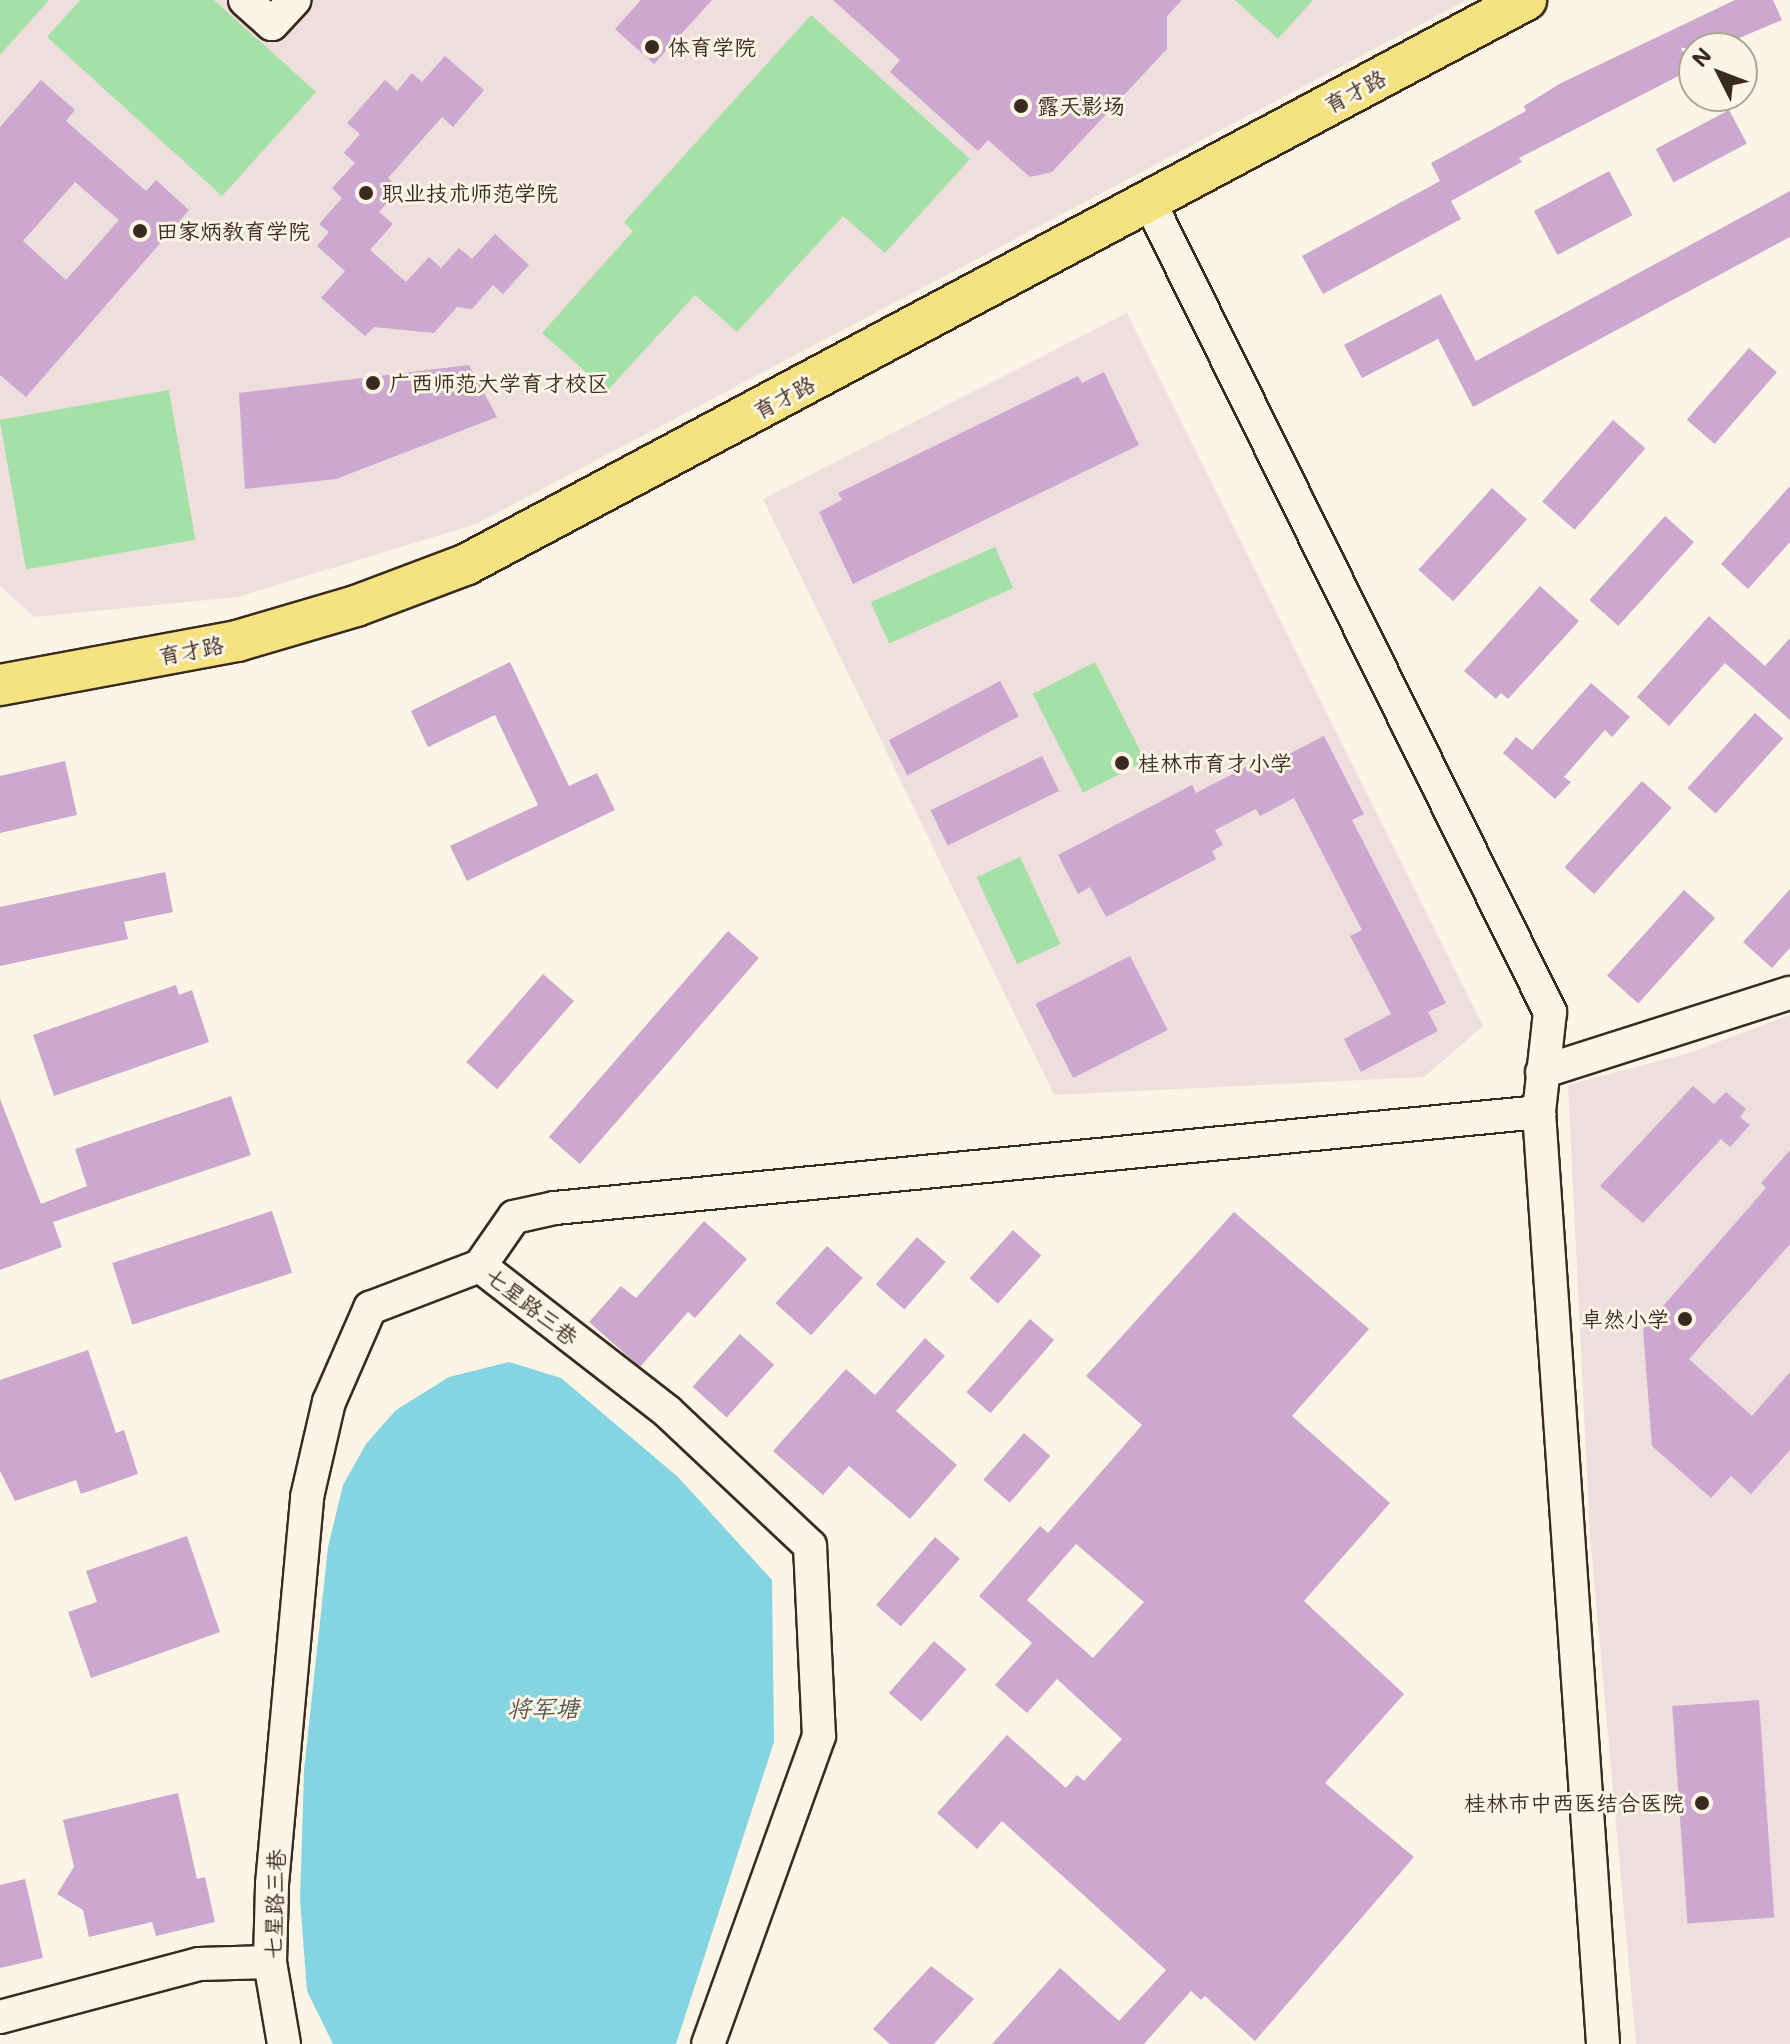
<!DOCTYPE html>
<meta charset="utf-8">
<style>
body{margin:0}
#map{position:relative;width:1790px;height:2044px;overflow:hidden;background:#fcf5e5;font-family:Mali,"LXGW WenKai TC",sans-serif}
div>[style]{position:absolute}
[style*='--x']{left:calc(var(--x)*1px);top:calc(var(--y)*1px);width:calc(var(--w)*1px);rotate:calc(var(--a)*1deg)}
.built>*{inset:0;background:#eedede}
.green>*{inset:0;background:#a5e1a7;transform-origin:0 0}
.water>*{inset:0;background:#85d4e2}
.building>*{inset:0;background:#cca7cf;transform-origin:0 0}
.roads{filter:drop-shadow(2px 0 #3b2a1e) drop-shadow(-2px 0 #3b2a1e) drop-shadow(0 2px #3b2a1e) drop-shadow(0 -2px #3b2a1e)}
.minor>*{height:32px;margin:-16px;padding:0 16px;transform-origin:16px;border-radius:16px;background:#fcf5e5}
.major>*{height:40px;margin:-20px;padding:0 20px;transform-origin:20px;border-radius:20px;background:#f5e382}
.dots>*{width:22px;height:22px;translate:-50% -50%;box-sizing:border-box;border:4px solid #fcf5e5;border-radius:50%}
span{translate:-50% -50%;white-space:nowrap;text-align:center;line-height:1.15;-webkit-text-stroke:6px #fcf5e5;paint-order:stroke}
.poi-label{font-size:22px;color:#3b2a1e}
.left{translate:0 -50%;text-align:left}
.right{translate:-100% -50%;text-align:right}
.street-label{font-size:22px;color:#3b2a1e}
.water-label{font-size:24px;color:#4e544f;font-style:italic}
.north{position:absolute;left:1678px;top:32px;width:80px;height:80px;box-sizing:border-box;background:#fcf5e5;border:2px solid #afa495;border-radius:50%;rotate:312deg;font-size:22px;font-weight:700;line-height:32px;text-align:center;color:#3b2a1e}
.north::after{content:'';display:block;margin:auto;width:28px;height:36px;background:#3b2a1e;clip-path:polygon(50% 0,100% 100%,50% 72%,0 100%)}
</style>
<div id="map">
<div class="built">
<i style="clip-path:polygon(0 0,1467px 0,476px 524px,238px 597px,34px 617px,0 586px)"></i>
<i style="clip-path:polygon(1127px 313px,1483px 1026px,1424px 1077px,1054px 1095px,763px 499px)"></i>
<i style="clip-path:polygon(1790px 1015px,1790px 2044px,1636px 2044px,1590px 1536px,1568px 1085px,1689px 1053px)"></i>
</div>
<div class="green">
<i style="clip-path:polygon(0 0,49px 0,0 55px)"></i>
<i style="clip-path:polygon(80px 0,214px 0,316px 92px,222px 196px,47px 37px)"></i>
<i style="clip-path:polygon(1235px 0,1313px 0,1278px 39px)"></i>
<i style="clip-path:polygon(811px 15px,970px 159px,885px 253px,843px 216px,737px 332px,695px 295px,607px 391px,542px 333px,633px 231px,624px 222px)"></i>
<i style="left:169px;top:390px;width:152px;height:172px;rotate:80deg"></i>
<i style="left:995px;top:547px;width:45px;height:136px;rotate:66deg"></i>
<i style="left:1095px;top:662px;width:111px;height:70px;rotate:63deg"></i>
<i style="left:1020px;top:857px;width:96px;height:48px;rotate:65deg"></i>
</div>
<div class="water">
<i style="clip-path:polygon(509px 1362px,561px 1378px,678px 1477px,772px 1580px,774px 1742px,676px 2044px,333px 2044px,307px 1991px,300px 1900px,304px 1771px,328px 1547px,343px 1485px,366px 1444px,396px 1410px,449px 1377px)"></i>
</div>
<div class="building">
<i style="clip-path:polygon(641px 0,712px 0,654px 64px,615px 29px)"></i>
<i style="clip-path:polygon(833px 0,1182px 0,1167px 16px,1167px 49px,1052px 172px,1030px 177px,988px 140px,978px 151px,890px 72px,900px 60px)"></i>
<i style="clip-path:polygon(1735px 0,1773px 0,1782px 20px,1716px 48px,1681px 48px,1692px 69px,1519px 158px,1522px 162px,1451px 201px,1461px 219px,1323px 294px,1302px 256px,1440px 181px,1431px 163px,1526px 111px,1524px 106px,1561px 83px)"></i>
<i style="clip-path:polygon(445px 56px,484px 90px,453px 127px,442px 117px,388px 178px,400px 188px,379px 212px,393px 224px,370px 250px,406px 282px,429px 257px,441px 268px,459px 248px,472px 259px,495px 234px,529px 265px,503px 294px,493px 285px,472px 309px,457px 307px,434px 333px,374px 327px,365px 336px,321px 298px,345px 271px,317px 246px,329px 232px,319px 224px,342px 198px,332px 188px,355px 163px,344px 153px,360px 134px,347px 123px,385px 80px,397px 91px,412px 73px,422px 82px)"></i>
<i style="clip-path:polygon(evenodd,41px 80px,75px 110px,66px 121px,146px 191px,156px 180px,189px 210px,26px 397px,0 375px,0 127px,41px 80px,75px 182px,119px 220px,66px 280px,23px 241px,75px 182px)"></i>
<i style="left:1729px;top:110px;width:38px;height:83px;rotate:62deg"></i>
<i style="left:1609px;top:171px;width:50px;height:85px;rotate:62deg"></i>
<i style="clip-path:polygon(1790px 191px,1790px 237px,1473px 407px,1438px 339px,1362px 378px,1344px 345px,1441px 294px,1476px 361px)"></i>
<i style="left:1749px;top:348px;width:37px;height:95px;rotate:41deg"></i>
<i style="clip-path:polygon(469px 365px,497px 417px,336px 479px,245px 489px,239px 393px)"></i>
<i style="clip-path:polygon(1104px 372px,1139px 445px,853px 584px,819px 512px,842px 500px,838px 493px,1078px 376px,1082px 383px)"></i>
<i style="left:1613px;top:420px;width:43px;height:108px;rotate:41deg"></i>
<i style="clip-path:polygon(1790px 486px,1790px 542px,1748px 589px,1721px 564px)"></i>
<i style="left:1492px;top:488px;width:47px;height:110px;rotate:42deg"></i>
<i style="left:1665px;top:516px;width:39px;height:113px;rotate:42deg"></i>
<i style="clip-path:polygon(1540px 586px,1579px 621px,1508px 699px,1501px 693px,1496px 699px,1464px 671px)"></i>
<i style="clip-path:polygon(1709px 616px,1765px 666px,1790px 638px,1790px 720px,1725px 663px,1669px 726px,1637px 697px)"></i>
<i style="clip-path:polygon(510px 662px,569px 786px,597px 773px,615px 810px,467px 881px,450px 846px,538px 805px,495px 715px,428px 747px,411px 711px)"></i>
<i style="left:1000px;top:681px;width:40px;height:126px;rotate:62deg"></i>
<i style="clip-path:polygon(1591px 683px,1630px 717px,1612px 737px,1605px 730px,1564px 777px,1571px 782px,1555px 799px,1503px 753px,1516px 737px,1532px 750px)"></i>
<i style="left:1755px;top:713px;width:38px;height:101px;rotate:42deg"></i>
<i style="clip-path:polygon(1324px 736px,1364px 814px,1352px 820px,1446px 1003px,1428px 1012px,1438px 1031px,1361px 1072px,1344px 1039px,1391px 1014px,1350px 936px,1362px 930px,1294px 798px,1260px 816px,1256px 809px,1215px 830px,1223px 845px,1212px 851px,1216px 859px,1106px 917px,1090px 887px,1078px 894px,1058px 855px,1192px 785px,1196px 793px,1248px 766px,1252px 773px)"></i>
<i style="left:1042px;top:756px;width:39px;height:124px;rotate:64deg"></i>
<i style="clip-path:polygon(65px 761px,77px 815px,0 833px,0 776px)"></i>
<i style="left:1642px;top:781px;width:40px;height:116px;rotate:42deg"></i>
<i style="clip-path:polygon(165px 872px,173px 912px,124px 922px,128px 939px,0 966px,0 907px)"></i>
<i style="clip-path:polygon(1790px 889px,1790px 948px,1772px 968px,1743px 942px)"></i>
<i style="left:1684px;top:890px;width:42px;height:115px;rotate:42deg"></i>
<i style="left:728px;top:931px;width:41px;height:273px;rotate:41deg"></i>
<i style="left:1130px;top:956px;width:83px;height:106px;rotate:63deg"></i>
<i style="left:543px;top:974px;width:41px;height:117px;rotate:41deg"></i>
<i style="clip-path:polygon(176px 985px,179px 995px,192px 990px,209px 1042px,54px 1096px,33px 1035px)"></i>
<i style="clip-path:polygon(1693px 1086px,1714px 1104px,1726px 1092px,1746px 1109px,1740px 1117px,1750px 1125px,1730px 1147px,1721px 1139px,1643px 1223px,1600px 1186px)"></i>
<i style="clip-path:polygon(231px 1096px,251px 1155px,53px 1222px,62px 1247px,0 1270px,0 1099px,41px 1204px,87px 1186px,75px 1149px)"></i>
<i style="clip-path:polygon(1790px 1150px,1790px 1244px,1689px 1359px,1752px 1416px,1790px 1372px,1790px 1450px,1751px 1494px,1731px 1476px,1711px 1498px,1652px 1446px,1643px 1329px,1766px 1188px,1761px 1183px)"></i>
<i style="left:272px;top:1211px;width:65px;height:168px;rotate:72deg"></i>
<i style="clip-path:polygon(evenodd,1234px 1212px,1369px 1329px,1292px 1416px,1390px 1503px,1304px 1601px,1404px 1694px,1325px 1783px,1414px 1857px,1255px 2041px,1205px 1996px,1201px 2000px,1191px 1991px,1144px 2044px,992px 2044px,1060px 1968px,1119px 2021px,1166px 1970px,1002px 1821px,977px 1849px,937px 1813px,1007px 1735px,1066px 1788px,1077px 1775px,1084px 1781px,1122px 1739px,1057px 1679px,1027px 1713px,995px 1685px,1032px 1643px,979px 1596px,1040px 1526px,1048px 1533px,1142px 1425px,1086px 1376px,1234px 1212px,1076px 1544px,1144px 1602px,1093px 1658px,1027px 1600px,1076px 1544px)"></i>
<i style="clip-path:polygon(704px 1221px,747px 1259px,695px 1318px,688px 1312px,640px 1367px,589px 1322px,621px 1286px,636px 1298px)"></i>
<i style="left:1013px;top:1230px;width:38px;height:65px;rotate:42deg"></i>
<i style="left:917px;top:1237px;width:38px;height:63px;rotate:41deg"></i>
<i style="left:827px;top:1246px;width:48px;height:77px;rotate:42deg"></i>
<i style="left:1030px;top:1319px;width:32px;height:97px;rotate:41deg"></i>
<i style="left:740px;top:1334px;width:46px;height:71px;rotate:42deg"></i>
<i style="clip-path:polygon(925px 1338px,945px 1356px,896px 1411px,957px 1465px,910px 1519px,849px 1466px,823px 1495px,773px 1451px,846px 1369px,875px 1395px)"></i>
<i style="clip-path:polygon(88px 1350px,116px 1433px,124px 1430px,138px 1474px,81px 1494px,76px 1480px,15px 1501px,0 1471px,0 1380px)"></i>
<i style="left:1024px;top:1433px;width:35px;height:62px;rotate:41deg"></i>
<i style="clip-path:polygon(187px 1536px,220px 1632px,91px 1678px,68px 1612px,97px 1602px,86px 1571px)"></i>
<i style="left:935px;top:1537px;width:33px;height:90px;rotate:41deg"></i>
<i style="left:934px;top:1641px;width:43px;height:69px;rotate:41deg"></i>
<i style="left:1759px;top:1700px;width:218px;height:87px;rotate:86deg"></i>
<i style="clip-path:polygon(178px 1793px,197px 1879px,205px 1877px,215px 1922px,156px 1936px,152px 1922px,89px 1937px,83px 1910px,57px 1894px,74px 1867px,63px 1820px)"></i>
<i style="clip-path:polygon(25px 1879px,43px 1958px,0 1968px,0 1885px)"></i>
<i style="clip-path:polygon(931px 1966px,974px 1999px,934px 2044px,890px 2044px,873px 2029px)"></i>
</div>
<div class="roads">
<div class="minor">
<i style="--x:245;--y:0;--w:36;--a:42"></i>
<i style="--x:272;--y:24;--w:33;--a:-47"></i>
<i style="--x:1149;--y:201;--w:905;--a:63.69"></i>
<i style="--x:1550;--y:1012;--w:101;--a:96.3"></i>
<i style="--x:1539;--y:1112;--w:934;--a:86.07"></i>
<i style="--x:1542;--y:1072;--w:260;--a:-17.7"></i>
<i style="--x:480;--y:1266;--w:60;--a:-55.2"></i>
<i style="--x:514;--y:1217;--w:42;--a:-12.4"></i>
<i style="--x:555;--y:1208;--w:989;--a:-5.57"></i>
<i style="--x:0;--y:2017;--w:206;--a:-14.9"></i>
<i style="--x:199;--y:1964;--w:71;--a:-1.6"></i>
<i style="--x:284;--y:2044;--w:83;--a:-99.7"></i>
<i style="--x:270;--y:1962;--w:78;--a:-88.5"></i>
<i style="--x:272;--y:1884;--w:389;--a:-84.8"></i>
<i style="--x:307;--y:1497;--w:98;--a:-77"></i>
<i style="--x:329;--y:1402;--w:103;--a:-66.4"></i>
<i style="--x:370;--y:1308;--w:118;--a:-20.9"></i>
<i style="--x:480;--y:1266;--w:238;--a:37.8"></i>
<i style="--x:668;--y:1412;--w:195;--a:43.3"></i>
<i style="--x:810;--y:1546;--w:190;--a:87.3"></i>
<i style="--x:819;--y:1736;--w:327;--a:109.8"></i>
</div>
<div class="major">
<i style="--x:0;--y:685;--w:241;--a:-10.5"></i>
<i style="--x:237;--y:641;--w:124;--a:-16.4"></i>
<i style="--x:356;--y:606;--w:119;--a:-20.7"></i>
<i style="--x:467;--y:564;--w:1200;--a:-28.04"></i>
</div>
</div>
<div class="dots">
<i style="left:652px;top:47px;background:#3b2a1e"></i>
<i style="left:1021px;top:106px;background:#3b2a1e"></i>
<i style="left:366px;top:193px;background:#3b2a1e"></i>
<i style="left:140px;top:231px;background:#3b2a1e"></i>
<i style="left:373px;top:383px;background:#3b2a1e"></i>
<i style="left:1122px;top:763px;background:#3b2a1e"></i>
<i style="left:1685px;top:1319px;background:#3b2a1e"></i>
<i style="left:1702px;top:1803px;background:#3b2a1e"></i>
</div>
<div class="poi-label">
<span class="left" style="left:668px;top:47px">体育学院</span>
<span class="left" style="left:1037px;top:106px">露天影场</span>
<span class="left" style="left:382px;top:193px">职业技术师范学院</span>
<span class="left" style="left:156px;top:231px">田家炳教育学院</span>
<span class="left" style="left:389px;top:383px">广西师范大学育才校区</span>
<span class="left" style="left:1138px;top:763px">桂林市育才小学</span>
<span class="right" style="left:1669px;top:1319px">卓然小学</span>
<span class="right" style="left:1684px;top:1803px">桂林市中西医结合医院</span>
</div>
<div class="street-label">
<span style="left:1355px;top:91px;rotate:-28deg">育才路</span>
<span style="left:784px;top:397px;rotate:-28deg">育才路</span>
<span style="left:191px;top:650px;rotate:-11deg">育才路</span>
<span style="left:532px;top:1306px;rotate:38deg">七星路三巷</span>
<span style="left:274px;top:1904px;rotate:-88deg">七星路三巷</span>
</div>
<div class="water-label">
<span style="left:543px;top:1708px">将军塘</span>
</div>
<div class="north">N</div>
</div>
